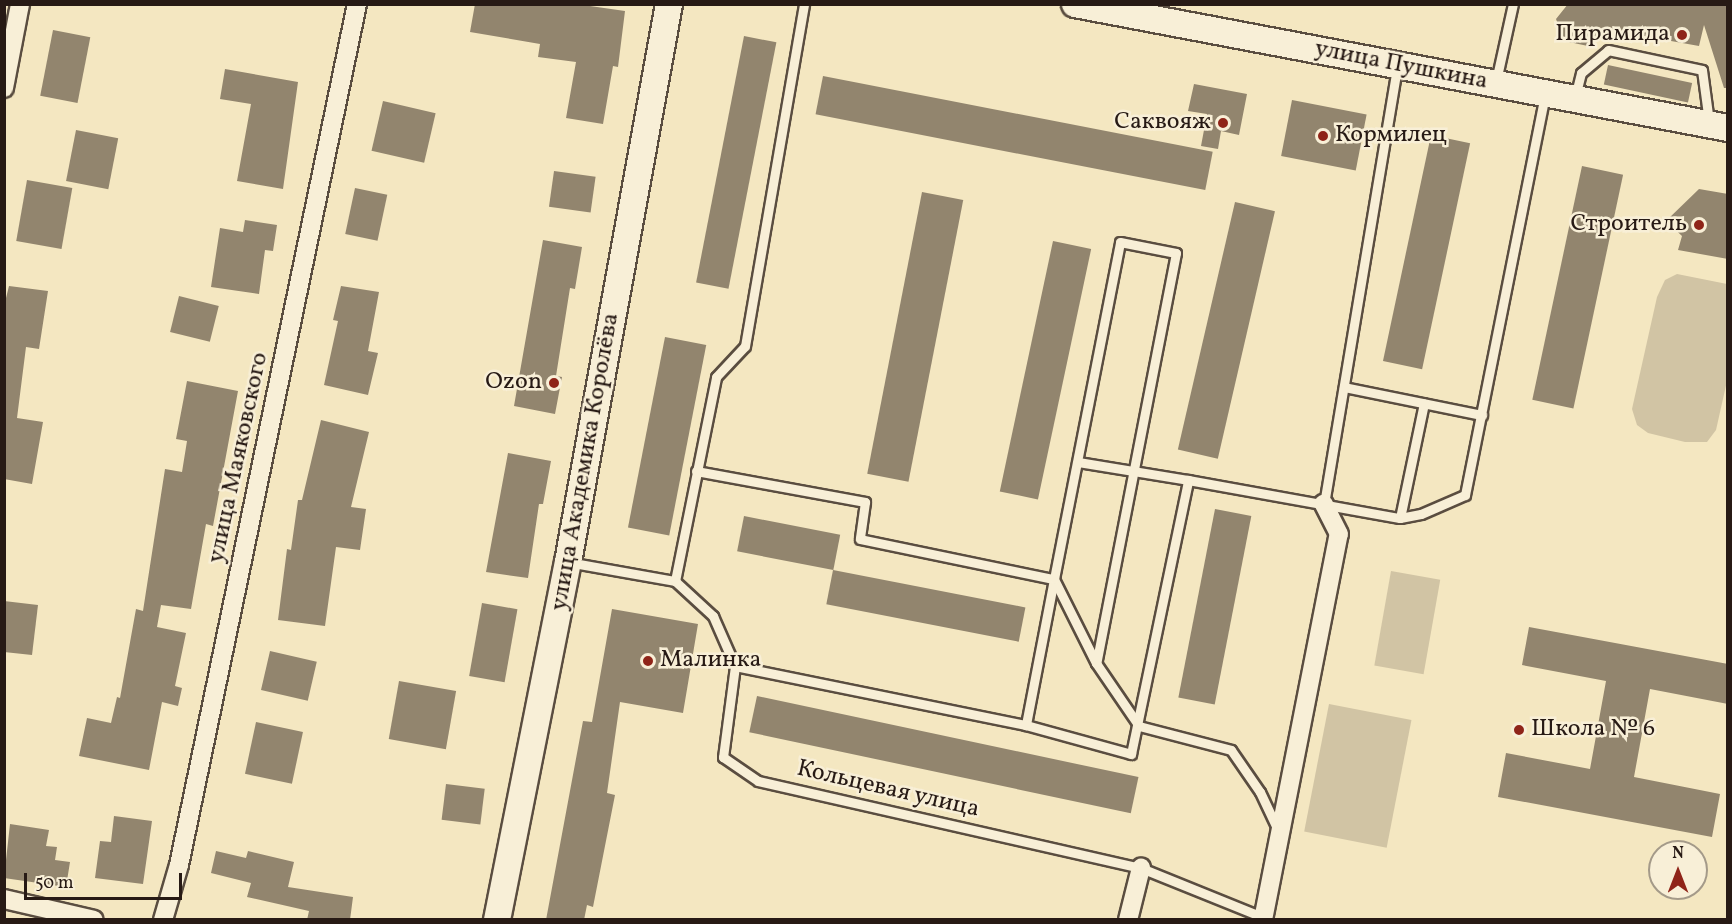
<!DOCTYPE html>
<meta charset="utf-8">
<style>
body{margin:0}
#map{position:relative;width:1732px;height:924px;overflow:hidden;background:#f4e7c1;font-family:Vollkorn,serif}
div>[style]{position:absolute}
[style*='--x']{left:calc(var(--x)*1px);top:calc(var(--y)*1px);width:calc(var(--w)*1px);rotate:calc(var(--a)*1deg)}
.green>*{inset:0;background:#d1c4a4;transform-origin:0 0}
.building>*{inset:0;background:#92856e;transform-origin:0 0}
.roads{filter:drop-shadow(2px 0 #5a4d40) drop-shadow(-2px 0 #5a4d40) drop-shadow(0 2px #5a4d40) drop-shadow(0 -2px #5a4d40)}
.lane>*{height:9px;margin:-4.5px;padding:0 4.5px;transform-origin:4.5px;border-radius:4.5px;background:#f8efd7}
.street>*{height:18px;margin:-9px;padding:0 9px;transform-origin:9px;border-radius:9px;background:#f8efd7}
.secondary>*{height:26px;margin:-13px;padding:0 13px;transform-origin:13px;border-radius:13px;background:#f8efd7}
.dots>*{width:16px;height:16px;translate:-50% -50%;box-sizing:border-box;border:3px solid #f8efd7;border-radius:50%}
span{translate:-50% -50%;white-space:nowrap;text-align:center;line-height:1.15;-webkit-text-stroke:5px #f8efd7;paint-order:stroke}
.poi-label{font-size:24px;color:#271a15}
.right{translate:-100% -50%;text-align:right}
.left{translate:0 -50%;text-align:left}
.street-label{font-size:24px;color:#271a15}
.frame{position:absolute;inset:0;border:6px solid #271a15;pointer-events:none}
.north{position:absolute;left:1648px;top:840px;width:60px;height:60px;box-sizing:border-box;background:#f8efd7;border:2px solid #a49a89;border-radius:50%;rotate:0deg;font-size:16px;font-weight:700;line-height:24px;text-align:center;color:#271a15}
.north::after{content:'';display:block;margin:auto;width:21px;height:27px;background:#8f2418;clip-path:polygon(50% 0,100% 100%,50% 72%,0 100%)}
.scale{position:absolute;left:24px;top:873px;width:158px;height:27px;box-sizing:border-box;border:3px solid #271a15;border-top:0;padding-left:8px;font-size:18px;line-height:21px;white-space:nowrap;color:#271a15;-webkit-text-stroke:4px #f8efd7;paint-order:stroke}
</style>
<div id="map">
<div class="green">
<i style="clip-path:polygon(1677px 274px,1727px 284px,1727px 381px,1716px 430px,1707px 442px,1685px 442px,1648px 433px,1637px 425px,1632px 409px,1657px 297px,1665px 280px)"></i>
<i style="left:1391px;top:571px;width:50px;height:96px;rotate:10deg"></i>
<i style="left:1329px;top:704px;width:84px;height:130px;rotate:11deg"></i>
</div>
<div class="building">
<i style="clip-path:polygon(475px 4px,576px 4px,625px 11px,618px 67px,613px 66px,603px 124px,566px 118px,576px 62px,538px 57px,540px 44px,470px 32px)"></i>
<i style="clip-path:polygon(1568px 4px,1728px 4px,1728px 88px,1724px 88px,1704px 25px,1699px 46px,1604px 29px,1588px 46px,1564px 41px,1556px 19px)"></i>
<i style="left:53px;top:30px;width:38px;height:67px;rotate:11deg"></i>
<i style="left:744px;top:36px;width:33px;height:251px;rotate:11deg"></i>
<i style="left:1608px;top:65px;width:86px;height:20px;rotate:12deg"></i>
<i style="clip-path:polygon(225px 69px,298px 82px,283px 189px,237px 181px,251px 104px,220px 99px)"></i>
<i style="left:823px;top:76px;width:397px;height:39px;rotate:11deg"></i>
<i style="clip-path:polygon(1194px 84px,1247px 94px,1239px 135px,1221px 131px,1218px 149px,1201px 146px,1207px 114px,1188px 111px)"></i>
<i style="left:1292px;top:100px;width:76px;height:57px;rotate:11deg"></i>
<i style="left:383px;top:101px;width:54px;height:51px;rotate:13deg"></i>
<i style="left:76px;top:130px;width:43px;height:52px;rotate:11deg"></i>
<i style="left:1431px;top:135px;width:40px;height:231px;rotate:12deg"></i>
<i style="left:1582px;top:166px;width:42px;height:239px;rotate:12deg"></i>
<i style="left:554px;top:171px;width:42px;height:36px;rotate:8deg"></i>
<i style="left:27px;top:180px;width:46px;height:62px;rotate:10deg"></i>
<i style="left:355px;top:188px;width:33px;height:47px;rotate:12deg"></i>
<i style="clip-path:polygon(1699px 189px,1728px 194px,1728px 259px,1678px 250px,1682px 236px,1666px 221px)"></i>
<i style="left:922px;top:192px;width:42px;height:287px;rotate:11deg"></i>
<i style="left:1235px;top:202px;width:41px;height:254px;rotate:13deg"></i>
<i style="clip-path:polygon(245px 220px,277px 225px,273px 251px,265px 250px,259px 294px,211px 287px,220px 228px,243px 232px)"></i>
<i style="clip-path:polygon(543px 240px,582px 247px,575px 289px,570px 288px,556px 376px,562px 377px,555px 414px,514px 406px)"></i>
<i style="left:1053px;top:241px;width:39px;height:256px;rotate:12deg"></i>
<i style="clip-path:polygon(9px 286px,48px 291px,39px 349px,26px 347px,17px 418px,43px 422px,32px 484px,4px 479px,4px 306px)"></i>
<i style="clip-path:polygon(341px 286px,379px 292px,368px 351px,378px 353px,368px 395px,324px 385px,338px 321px,333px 320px)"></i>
<i style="left:179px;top:296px;width:41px;height:37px;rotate:14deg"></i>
<i style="left:665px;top:337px;width:42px;height:194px;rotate:11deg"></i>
<i style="clip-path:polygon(187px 381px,238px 391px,213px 526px,206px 524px,191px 609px,161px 605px,157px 627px,186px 633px,175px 686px,182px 688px,178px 706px,162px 702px,149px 770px,79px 756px,87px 718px,111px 723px,117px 697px,120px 698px,136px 609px,143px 611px,165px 469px,182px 472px,187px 441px,176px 439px)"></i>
<i style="clip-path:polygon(321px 420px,369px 432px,351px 507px,366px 509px,360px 550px,336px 547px,325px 626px,278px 620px,287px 549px,291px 550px,298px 500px,302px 500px)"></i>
<i style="clip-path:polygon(508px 453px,551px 461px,543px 504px,539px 504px,528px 578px,486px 572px)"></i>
<i style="left:1215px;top:509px;width:37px;height:192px;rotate:11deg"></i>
<i style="left:744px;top:516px;width:98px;height:36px;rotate:11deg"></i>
<i style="left:833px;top:570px;width:196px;height:35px;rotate:11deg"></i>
<i style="clip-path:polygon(4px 601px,38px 605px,32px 655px,4px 652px)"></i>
<i style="left:482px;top:603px;width:36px;height:74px;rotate:10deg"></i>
<i style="clip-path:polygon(612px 609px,698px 624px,683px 713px,620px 702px,607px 793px,615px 795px,593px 907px,587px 905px,584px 920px,546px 920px,583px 721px,592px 722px)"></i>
<i style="clip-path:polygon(1529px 627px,1728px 664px,1728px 704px,1650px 689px,1634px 777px,1720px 794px,1712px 837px,1498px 797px,1506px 753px,1590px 769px,1606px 681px,1522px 665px)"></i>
<i style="left:270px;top:651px;width:48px;height:40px;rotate:13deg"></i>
<i style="left:399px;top:681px;width:58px;height:59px;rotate:10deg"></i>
<i style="left:757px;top:696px;width:390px;height:37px;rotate:12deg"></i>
<i style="left:256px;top:722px;width:48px;height:53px;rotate:12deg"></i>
<i style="left:446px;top:784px;width:39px;height:36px;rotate:7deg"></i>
<i style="clip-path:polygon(114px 816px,152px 821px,143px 884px,95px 878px,100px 841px,111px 842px)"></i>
<i style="clip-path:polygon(10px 824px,49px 830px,46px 846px,57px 847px,55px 860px,70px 862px,66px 887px,4px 878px)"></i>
<i style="clip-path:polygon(216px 851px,246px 858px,248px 851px,294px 862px,288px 887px,353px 897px,350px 920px,307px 920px,309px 911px,247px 897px,251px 883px,211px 873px)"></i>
</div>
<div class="roads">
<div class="lane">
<i style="--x:1496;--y:81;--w:79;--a:-77.6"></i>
<i style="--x:1575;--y:97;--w:25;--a:-76"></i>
<i style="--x:1581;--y:73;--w:35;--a:-40"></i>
<i style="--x:1608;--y:50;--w:96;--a:12"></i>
<i style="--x:1702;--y:70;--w:52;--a:82.3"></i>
<i style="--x:1344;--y:387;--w:141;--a:11.5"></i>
<i style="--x:1078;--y:462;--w:111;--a:9.3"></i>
<i style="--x:696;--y:471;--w:172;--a:10.4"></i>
<i style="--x:865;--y:502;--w:37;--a:98"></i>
<i style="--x:860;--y:539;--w:198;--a:11.7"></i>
<i style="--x:1054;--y:579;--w:149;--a:100.9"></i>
<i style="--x:1324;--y:504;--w:442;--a:-80.5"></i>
<i style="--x:1400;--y:518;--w:117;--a:-78.2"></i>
<i style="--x:568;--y:562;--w:109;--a:10.1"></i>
<i style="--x:675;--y:581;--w:208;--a:-78.6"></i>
<i style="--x:716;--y:377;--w:42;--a:-46.9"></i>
<i style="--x:745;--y:346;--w:347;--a:-80.2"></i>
<i style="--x:675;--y:581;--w:52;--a:42.6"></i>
<i style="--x:713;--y:616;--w:55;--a:66.3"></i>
<i style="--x:735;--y:666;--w:297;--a:11.5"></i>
<i style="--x:1026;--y:725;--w:109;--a:15.4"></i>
<i style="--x:1131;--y:754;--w:280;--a:-78.2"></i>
<i style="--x:1188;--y:480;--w:215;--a:10.2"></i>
<i style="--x:1400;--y:518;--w:21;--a:-11"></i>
<i style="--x:1421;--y:514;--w:48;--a:-23.4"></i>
<i style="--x:1465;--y:495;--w:407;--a:-78.7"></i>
<i style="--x:1096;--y:663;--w:94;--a:-116.6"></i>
<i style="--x:1054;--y:579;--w:343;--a:-78.9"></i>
<i style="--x:1120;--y:242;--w:57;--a:11.1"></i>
<i style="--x:1176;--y:253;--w:418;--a:101"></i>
<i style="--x:1096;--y:663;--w:76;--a:55.7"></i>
<i style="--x:1139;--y:726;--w:95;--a:14.6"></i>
<i style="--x:1231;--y:750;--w:51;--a:55.4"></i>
<i style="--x:1260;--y:792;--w:42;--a:64.7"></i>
<i style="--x:735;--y:666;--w:92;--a:97.5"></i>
<i style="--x:723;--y:757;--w:42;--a:34.4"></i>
<i style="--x:758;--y:781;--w:393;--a:12.8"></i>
<i style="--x:1141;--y:868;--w:134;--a:22"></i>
</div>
<div class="street">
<i style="--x:4;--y:88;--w:86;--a:-79.2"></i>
<i style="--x:4;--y:899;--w:92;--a:13.1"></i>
<i style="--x:163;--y:920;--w:57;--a:-73.8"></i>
<i style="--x:179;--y:865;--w:879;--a:-78.32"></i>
<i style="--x:1128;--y:920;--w:54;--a:-76"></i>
<i style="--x:1263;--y:920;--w:393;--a:-78.9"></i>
<i style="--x:1339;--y:534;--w:34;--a:-117"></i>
</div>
<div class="secondary">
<i style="--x:1075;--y:4;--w:665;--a:10.75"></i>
<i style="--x:497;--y:920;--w:365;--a:-78.8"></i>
<i style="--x:568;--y:562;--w:567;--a:-79.74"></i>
</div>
</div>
<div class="dots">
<i style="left:1682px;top:35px;background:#8f2418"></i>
<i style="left:1223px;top:123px;background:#8f2418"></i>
<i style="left:1323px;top:136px;background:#8f2418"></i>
<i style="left:1699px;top:225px;background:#8f2418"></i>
<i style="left:554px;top:383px;background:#8f2418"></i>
<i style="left:648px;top:661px;background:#8f2418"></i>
<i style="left:1519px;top:730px;background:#8f2418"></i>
</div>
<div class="poi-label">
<span class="right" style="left:1670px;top:35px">Пирамида</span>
<span class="right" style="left:1211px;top:123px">Саквояж</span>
<span class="left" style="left:1335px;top:136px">Кормилец</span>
<span class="right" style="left:1687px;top:225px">Строитель</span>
<span class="right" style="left:542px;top:383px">Ozon</span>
<span class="left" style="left:660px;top:661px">Малинка</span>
<span class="left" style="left:1531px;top:730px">Школа № 6</span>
</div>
<div class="street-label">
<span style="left:1401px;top:66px;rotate:11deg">улица Пушкина</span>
<span style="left:239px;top:458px;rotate:-78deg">улица Маяковского</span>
<span style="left:586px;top:462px;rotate:-80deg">улица Академика Королёва</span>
<span style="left:888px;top:790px;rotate:13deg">Кольцевая улица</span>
</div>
<div class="frame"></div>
<div class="north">N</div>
<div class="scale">50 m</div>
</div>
